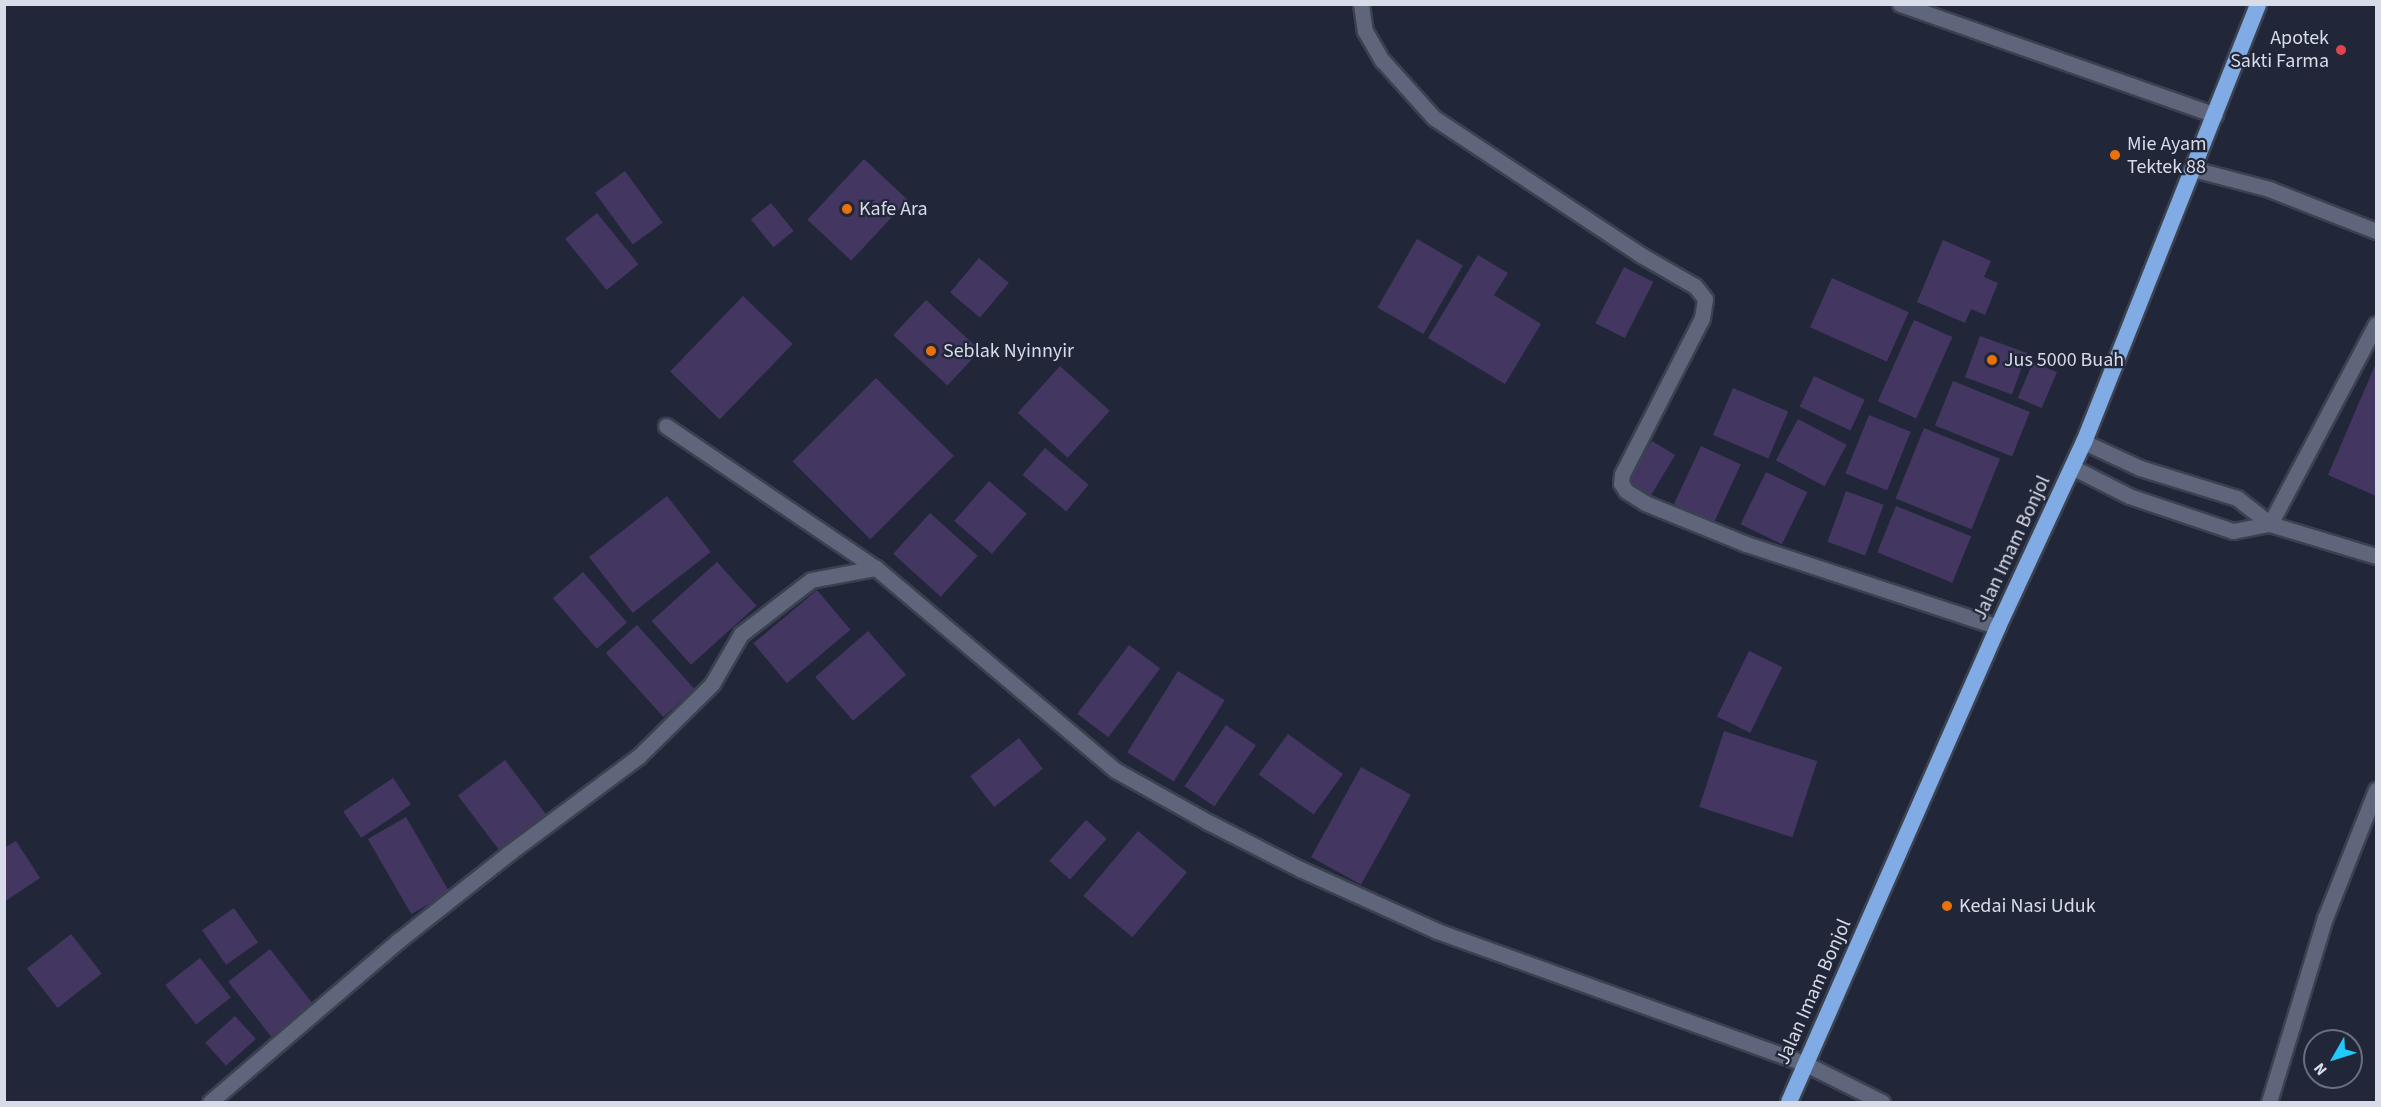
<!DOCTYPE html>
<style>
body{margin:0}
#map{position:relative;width:2381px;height:1107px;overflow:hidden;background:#212739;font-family:"Source Sans 3",sans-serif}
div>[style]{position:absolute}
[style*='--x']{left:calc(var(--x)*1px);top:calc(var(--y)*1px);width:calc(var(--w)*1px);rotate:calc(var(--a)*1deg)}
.building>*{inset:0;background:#433660;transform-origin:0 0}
.roads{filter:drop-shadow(2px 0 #3c4150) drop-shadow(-2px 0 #3c4150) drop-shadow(0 2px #3c4150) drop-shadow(0 -2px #3c4150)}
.service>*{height:15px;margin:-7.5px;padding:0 7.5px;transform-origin:7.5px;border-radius:7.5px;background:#5f667b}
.minor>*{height:15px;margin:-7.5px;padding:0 7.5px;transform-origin:7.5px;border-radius:7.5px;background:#5f667b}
.trunk>*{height:16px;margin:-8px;padding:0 8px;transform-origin:8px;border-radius:8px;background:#80abe4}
.dots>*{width:16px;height:16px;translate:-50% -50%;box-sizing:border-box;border:3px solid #212739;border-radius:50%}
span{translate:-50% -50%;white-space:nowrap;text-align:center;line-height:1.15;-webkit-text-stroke:4.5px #212739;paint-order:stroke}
.poi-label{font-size:20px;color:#d8dce8}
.right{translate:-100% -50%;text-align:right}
.left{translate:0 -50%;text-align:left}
.street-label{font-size:20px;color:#d8dce8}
.frame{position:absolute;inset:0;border:6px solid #d8dce8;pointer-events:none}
.north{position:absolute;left:2303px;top:1029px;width:60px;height:60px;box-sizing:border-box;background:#212739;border:2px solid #6a6f7f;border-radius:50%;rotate:231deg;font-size:16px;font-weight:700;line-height:24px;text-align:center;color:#d8dce8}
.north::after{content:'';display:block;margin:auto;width:21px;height:27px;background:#21c9fd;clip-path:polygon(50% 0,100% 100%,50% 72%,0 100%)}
</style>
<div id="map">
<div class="building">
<i style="left:864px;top:159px;width:60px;height:83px;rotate:43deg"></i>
<i style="left:625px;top:171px;width:64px;height:37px;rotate:54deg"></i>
<i style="left:771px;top:203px;width:36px;height:26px;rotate:51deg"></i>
<i style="left:597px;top:213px;width:66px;height:41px;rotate:51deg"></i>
<i style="left:1417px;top:239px;width:53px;height:79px;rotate:30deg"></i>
<i style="clip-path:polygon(1943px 240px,1991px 261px,1984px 277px,1998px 283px,1985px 315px,1971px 309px,1965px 323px,1917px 302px)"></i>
<i style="clip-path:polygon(1478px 255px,1508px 273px,1494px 295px,1541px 324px,1505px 384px,1428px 338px)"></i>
<i style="left:979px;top:258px;width:39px;height:45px;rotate:40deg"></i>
<i style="left:1624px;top:267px;width:33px;height:63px;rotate:27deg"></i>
<i style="left:1832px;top:278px;width:84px;height:54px;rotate:24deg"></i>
<i style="left:743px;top:296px;width:69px;height:105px;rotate:44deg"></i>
<i style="left:926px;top:300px;width:74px;height:48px;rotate:43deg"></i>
<i style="left:1914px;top:320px;width:42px;height:89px;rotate:24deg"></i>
<i style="left:1980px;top:336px;width:50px;height:44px;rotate:20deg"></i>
<i style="left:2033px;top:362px;width:26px;height:39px;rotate:23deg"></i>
<i style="clip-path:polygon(2376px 363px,2376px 496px,2328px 475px)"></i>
<i style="left:1060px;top:366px;width:67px;height:63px;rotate:42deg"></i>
<i style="left:1814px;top:376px;width:56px;height:34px;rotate:25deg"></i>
<i style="left:876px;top:378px;width:110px;height:118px;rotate:45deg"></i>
<i style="left:1953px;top:381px;width:83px;height:48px;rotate:22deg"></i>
<i style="left:1733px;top:388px;width:60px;height:51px;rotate:23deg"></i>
<i style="left:1869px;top:415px;width:45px;height:63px;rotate:22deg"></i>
<i style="left:1798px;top:419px;width:55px;height:47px;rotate:28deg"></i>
<i style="left:1924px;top:428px;width:82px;height:76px;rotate:22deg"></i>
<i style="left:1652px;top:441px;width:27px;height:47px;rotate:31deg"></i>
<i style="left:1701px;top:446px;width:44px;height:64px;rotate:25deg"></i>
<i style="left:1045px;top:448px;width:57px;height:35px;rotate:40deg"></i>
<i style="left:1766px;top:472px;width:46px;height:58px;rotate:26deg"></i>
<i style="left:989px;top:481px;width:50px;height:53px;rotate:41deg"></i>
<i style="left:1846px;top:491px;width:40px;height:54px;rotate:20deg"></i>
<i style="left:667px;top:496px;width:71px;height:99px;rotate:52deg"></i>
<i style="left:1896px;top:506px;width:81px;height:50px;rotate:22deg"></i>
<i style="left:930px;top:513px;width:64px;height:55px;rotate:42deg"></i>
<i style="left:717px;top:562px;width:59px;height:88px;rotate:48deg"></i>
<i style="left:583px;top:572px;width:67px;height:40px;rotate:49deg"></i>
<i style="left:817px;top:590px;width:52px;height:83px;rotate:50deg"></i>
<i style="left:637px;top:625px;width:86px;height:42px;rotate:48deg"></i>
<i style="left:868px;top:631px;width:58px;height:70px;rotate:49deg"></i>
<i style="left:1129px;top:645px;width:39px;height:86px;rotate:37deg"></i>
<i style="left:1749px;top:651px;width:37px;height:73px;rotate:26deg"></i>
<i style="left:1178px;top:671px;width:55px;height:96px;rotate:32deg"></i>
<i style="left:1226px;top:725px;width:36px;height:74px;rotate:34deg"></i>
<i style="left:1724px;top:731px;width:98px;height:80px;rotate:18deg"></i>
<i style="left:1288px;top:734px;width:68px;height:50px;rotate:36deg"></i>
<i style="left:1019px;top:738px;width:39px;height:62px;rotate:52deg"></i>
<i style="left:505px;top:760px;width:68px;height:59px;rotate:53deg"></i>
<i style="left:1361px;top:767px;width:57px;height:103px;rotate:29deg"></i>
<i style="left:393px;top:778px;width:32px;height:60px;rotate:56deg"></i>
<i style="left:406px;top:817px;width:87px;height:44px;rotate:60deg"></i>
<i style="left:1086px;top:820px;width:28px;height:55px;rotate:42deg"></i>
<i style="left:1138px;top:831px;width:64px;height:85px;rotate:40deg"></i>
<i style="clip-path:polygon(16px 841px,40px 878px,4px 902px,4px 848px)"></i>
<i style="left:234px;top:908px;width:42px;height:39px;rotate:55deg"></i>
<i style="left:71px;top:934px;width:50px;height:56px;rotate:52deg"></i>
<i style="left:270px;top:949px;width:70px;height:53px;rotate:52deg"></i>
<i style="left:200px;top:958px;width:50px;height:44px;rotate:52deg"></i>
<i style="left:235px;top:1016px;width:31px;height:40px;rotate:48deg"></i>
</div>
<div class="roads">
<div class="service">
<i style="--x:2193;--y:169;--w:79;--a:14.7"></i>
<i style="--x:2269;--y:189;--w:115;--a:21.4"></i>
<i style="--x:2084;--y:442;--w:62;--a:24.9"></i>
<i style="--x:2140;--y:468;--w:102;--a:17.2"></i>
<i style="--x:2237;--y:498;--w:42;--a:38.2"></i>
<i style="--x:2270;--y:524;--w:111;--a:16.8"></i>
<i style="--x:2072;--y:467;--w:64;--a:27"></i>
<i style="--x:2129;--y:496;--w:110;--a:18.6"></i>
<i style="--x:2233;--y:531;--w:38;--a:-11"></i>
<i style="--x:2270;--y:524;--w:226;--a:-62.1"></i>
<i style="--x:2269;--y:1102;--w:192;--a:-73.1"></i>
<i style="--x:2325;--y:918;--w:138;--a:-68.3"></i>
</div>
<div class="minor">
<i style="--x:1361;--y:4;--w:27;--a:82"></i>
<i style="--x:1365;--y:31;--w:34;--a:60"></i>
<i style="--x:1382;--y:60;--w:78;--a:48.1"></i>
<i style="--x:1434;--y:118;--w:248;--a:33.5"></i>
<i style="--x:1641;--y:255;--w:62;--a:29.9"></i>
<i style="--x:1695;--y:286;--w:16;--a:52"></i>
<i style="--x:1705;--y:299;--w:19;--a:99"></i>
<i style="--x:1702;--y:318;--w:175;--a:117.1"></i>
<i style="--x:1622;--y:474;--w:9;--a:96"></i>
<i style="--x:1621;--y:483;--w:9;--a:58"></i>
<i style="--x:1626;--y:491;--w:22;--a:32"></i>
<i style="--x:1645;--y:503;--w:109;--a:22.1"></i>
<i style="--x:1746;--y:544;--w:265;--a:18.2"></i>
<i style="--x:1900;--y:4;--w:334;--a:19.4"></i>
<i style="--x:666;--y:426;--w:254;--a:34.1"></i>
<i style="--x:876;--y:568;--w:313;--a:40.2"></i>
<i style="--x:1115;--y:770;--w:107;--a:29.2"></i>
<i style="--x:1208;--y:822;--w:103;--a:27.1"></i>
<i style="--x:1300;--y:869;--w:150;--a:24.3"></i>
<i style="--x:1437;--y:931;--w:392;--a:19.8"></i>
<i style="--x:1806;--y:1064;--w:85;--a:26.6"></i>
<i style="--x:210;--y:1102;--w:248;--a:-40.6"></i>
<i style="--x:398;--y:941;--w:142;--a:-38.4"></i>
<i style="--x:509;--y:853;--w:161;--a:-36.7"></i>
<i style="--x:638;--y:757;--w:104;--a:-44.6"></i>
<i style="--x:712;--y:684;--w:58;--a:-59.9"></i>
<i style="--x:741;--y:634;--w:88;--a:-37.6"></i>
<i style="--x:811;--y:580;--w:66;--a:-10.5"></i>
</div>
<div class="trunk">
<i style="--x:1789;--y:1102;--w:519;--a:-66.25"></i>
<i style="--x:1998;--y:627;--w:204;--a:-65.1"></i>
<i style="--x:2084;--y:442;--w:471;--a:-68.3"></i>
</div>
</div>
<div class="dots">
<i style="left:2341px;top:50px;background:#e0444e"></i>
<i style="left:2115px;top:155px;background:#e8710a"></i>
<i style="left:847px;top:209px;background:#e8710a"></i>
<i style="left:931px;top:351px;background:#e8710a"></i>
<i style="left:1992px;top:360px;background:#e8710a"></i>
<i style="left:1947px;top:906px;background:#e8710a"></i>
</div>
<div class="poi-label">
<span class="right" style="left:2329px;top:50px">Apotek<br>Sakti Farma</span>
<span class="left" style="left:2127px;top:156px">Mie Ayam<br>Tektek 88</span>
<span class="left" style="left:859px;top:209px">Kafe Ara</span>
<span class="left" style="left:943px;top:351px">Seblak Nyinnyir</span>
<span class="left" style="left:2004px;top:360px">Jus 5000 Buah</span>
<span class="left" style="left:1959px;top:906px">Kedai Nasi Uduk</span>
</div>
<div class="street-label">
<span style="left:2012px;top:548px;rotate:-65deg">Jalan Imam Bonjol</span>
<span style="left:1814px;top:992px;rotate:-66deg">Jalan Imam Bonjol</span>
</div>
<div class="frame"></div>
<div class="north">N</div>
</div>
